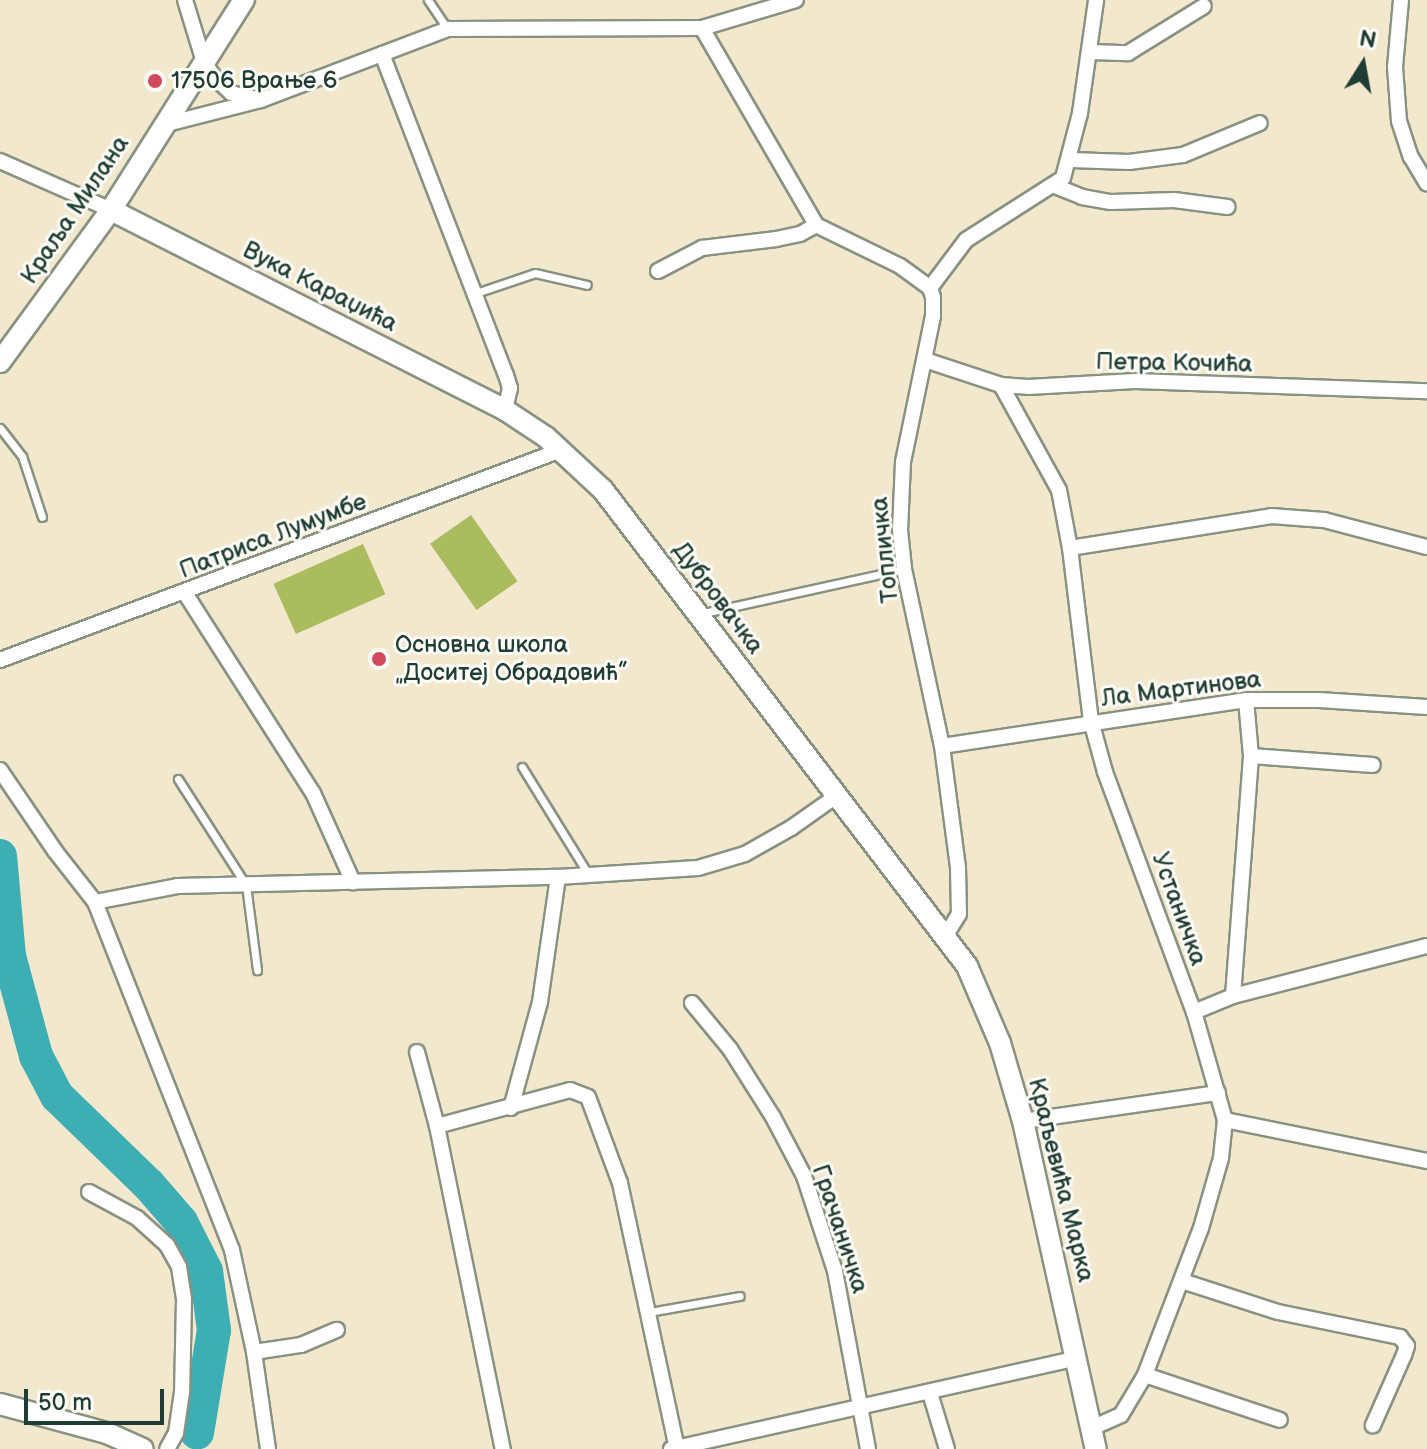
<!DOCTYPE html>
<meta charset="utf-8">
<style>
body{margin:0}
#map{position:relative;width:1427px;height:1449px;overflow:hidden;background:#f2e8ce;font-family:"Balsamiq Sans",sans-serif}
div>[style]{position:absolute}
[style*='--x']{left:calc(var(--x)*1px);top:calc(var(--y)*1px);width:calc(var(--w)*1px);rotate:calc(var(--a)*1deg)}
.green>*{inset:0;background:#abbc5f;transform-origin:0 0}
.river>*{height:34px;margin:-17px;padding:0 17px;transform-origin:17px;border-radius:17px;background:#3caeb4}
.roads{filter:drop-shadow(2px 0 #889281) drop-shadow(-2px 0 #889281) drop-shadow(0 2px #889281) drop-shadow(0 -2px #889281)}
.lane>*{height:7px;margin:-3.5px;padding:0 3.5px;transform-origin:3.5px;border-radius:3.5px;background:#fff}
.street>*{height:14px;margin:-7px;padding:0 7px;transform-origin:7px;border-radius:7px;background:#fff}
.secondary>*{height:20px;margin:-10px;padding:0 10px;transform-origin:10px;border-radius:10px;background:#fff}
.dots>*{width:22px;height:22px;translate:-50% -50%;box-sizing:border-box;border:4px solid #fdfcf7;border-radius:50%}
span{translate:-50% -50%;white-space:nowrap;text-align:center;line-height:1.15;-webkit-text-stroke:6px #fdfcf7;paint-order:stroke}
.poi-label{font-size:24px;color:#1f3d34}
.left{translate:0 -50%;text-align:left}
.street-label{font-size:24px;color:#1f3d34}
.north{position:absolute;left:1323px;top:24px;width:80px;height:80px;-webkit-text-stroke:6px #fdfcf7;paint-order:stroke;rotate:11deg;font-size:22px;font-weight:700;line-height:32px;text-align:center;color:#1f3d34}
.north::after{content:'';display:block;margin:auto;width:28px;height:36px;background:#1f3d34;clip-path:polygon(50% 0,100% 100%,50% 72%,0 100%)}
.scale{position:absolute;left:24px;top:1389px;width:140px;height:36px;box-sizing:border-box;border:4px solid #1f3d34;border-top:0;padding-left:10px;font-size:24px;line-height:28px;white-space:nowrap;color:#1f3d34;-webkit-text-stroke:6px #fdfcf7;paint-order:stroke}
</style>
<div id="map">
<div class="green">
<i style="left:471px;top:515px;width:81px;height:50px;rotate:55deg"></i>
<i style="left:363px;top:544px;width:55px;height:98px;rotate:66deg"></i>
</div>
<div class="river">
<i style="--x:0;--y:856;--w:100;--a:84.9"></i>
<i style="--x:9;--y:956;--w:104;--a:74.9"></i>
<i style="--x:36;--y:1056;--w:45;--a:62.3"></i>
<i style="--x:57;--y:1096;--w:128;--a:44.1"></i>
<i style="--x:149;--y:1185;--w:49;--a:49.1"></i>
<i style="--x:181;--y:1222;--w:55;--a:63"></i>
<i style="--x:206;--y:1271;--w:60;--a:82.3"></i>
<i style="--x:214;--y:1330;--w:104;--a:99.4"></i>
</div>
<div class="roads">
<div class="lane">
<i style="--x:428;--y:0;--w:34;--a:56"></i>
<i style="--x:476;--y:293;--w:62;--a:-18.7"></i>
<i style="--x:535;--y:273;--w:53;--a:13"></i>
<i style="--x:0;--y:428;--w:36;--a:52"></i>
<i style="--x:22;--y:456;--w:64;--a:71.8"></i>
<i style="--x:699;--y:614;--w:210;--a:-12.4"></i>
<i style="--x:522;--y:767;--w:126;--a:58.3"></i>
<i style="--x:178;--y:779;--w:126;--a:57.3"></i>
<i style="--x:246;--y:885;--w:86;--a:82.6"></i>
<i style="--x:649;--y:1312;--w:92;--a:-10"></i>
</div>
<div class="street">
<i style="--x:185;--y:0;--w:65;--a:73"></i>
<i style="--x:204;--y:62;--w:18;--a:56"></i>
<i style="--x:214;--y:77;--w:23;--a:43"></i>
<i style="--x:231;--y:93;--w:26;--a:13"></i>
<i style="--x:1401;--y:0;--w:67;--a:95.1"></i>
<i style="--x:1395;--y:67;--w:54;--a:85.8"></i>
<i style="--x:1399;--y:121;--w:38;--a:72"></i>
<i style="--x:1411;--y:157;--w:31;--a:59"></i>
<i style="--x:702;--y:28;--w:228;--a:59.9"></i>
<i style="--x:816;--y:225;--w:93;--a:26"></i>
<i style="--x:900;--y:266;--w:37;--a:36"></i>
<i style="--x:930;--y:288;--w:9;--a:72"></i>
<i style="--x:933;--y:297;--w:19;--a:90"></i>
<i style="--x:933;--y:316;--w:149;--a:101.6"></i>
<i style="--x:903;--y:462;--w:68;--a:92.5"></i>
<i style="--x:900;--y:530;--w:39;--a:84"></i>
<i style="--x:904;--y:569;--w:181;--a:77.9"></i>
<i style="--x:942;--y:746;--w:123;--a:82.5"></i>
<i style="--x:958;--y:868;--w:46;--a:88.8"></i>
<i style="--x:959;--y:914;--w:25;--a:122"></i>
<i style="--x:1091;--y:52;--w:37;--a:2"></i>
<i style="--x:1128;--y:53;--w:89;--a:-31.7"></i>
<i style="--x:382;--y:54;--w:344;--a:68.9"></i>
<i style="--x:506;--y:375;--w:14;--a:73"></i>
<i style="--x:510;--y:388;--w:23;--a:103"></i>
<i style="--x:163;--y:125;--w:101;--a:-14.3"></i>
<i style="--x:261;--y:100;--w:200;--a:-20.8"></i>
<i style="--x:448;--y:29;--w:254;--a:-0.2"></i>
<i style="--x:702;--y:28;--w:98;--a:-16.6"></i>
<i style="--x:1071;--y:160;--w:58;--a:2"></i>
<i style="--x:1129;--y:162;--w:54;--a:-7.4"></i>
<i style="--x:1183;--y:155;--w:83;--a:-22.6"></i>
<i style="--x:0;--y:161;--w:121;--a:23.8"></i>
<i style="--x:1055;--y:186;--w:29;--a:22"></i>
<i style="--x:1082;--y:197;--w:29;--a:10"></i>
<i style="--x:1111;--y:202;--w:63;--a:-1.8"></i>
<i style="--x:1174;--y:200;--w:54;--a:7.4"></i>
<i style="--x:658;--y:271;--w:50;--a:-27.6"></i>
<i style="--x:702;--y:248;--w:75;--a:-6.9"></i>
<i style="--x:776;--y:239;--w:25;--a:-12"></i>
<i style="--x:800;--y:234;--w:18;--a:-29"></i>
<i style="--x:930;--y:288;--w:60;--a:-53.1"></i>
<i style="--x:966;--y:240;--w:115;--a:-32.6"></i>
<i style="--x:1063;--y:178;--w:67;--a:-75.3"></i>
<i style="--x:1080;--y:113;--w:114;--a:-81.9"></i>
<i style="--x:925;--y:360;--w:80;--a:18.2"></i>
<i style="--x:1001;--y:385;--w:27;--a:4"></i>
<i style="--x:1028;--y:387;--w:107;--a:-3.2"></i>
<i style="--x:1135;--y:381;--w:292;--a:2"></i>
<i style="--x:1001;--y:385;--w:120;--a:61.1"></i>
<i style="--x:1059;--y:490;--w:59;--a:79.3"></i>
<i style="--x:1070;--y:548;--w:174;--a:83.1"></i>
<i style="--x:1091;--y:721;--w:53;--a:74.6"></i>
<i style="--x:1105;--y:772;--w:256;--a:69.7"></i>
<i style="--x:1194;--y:1012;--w:112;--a:74"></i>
<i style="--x:1225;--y:1120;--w:38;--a:96"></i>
<i style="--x:1221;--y:1158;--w:73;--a:105.9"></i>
<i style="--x:1201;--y:1228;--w:157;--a:110.9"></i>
<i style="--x:1145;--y:1375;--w:47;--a:121"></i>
<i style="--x:1121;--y:1415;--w:32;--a:156"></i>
<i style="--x:1070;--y:548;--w:204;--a:-9"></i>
<i style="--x:1271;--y:516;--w:53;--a:4.3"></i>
<i style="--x:1324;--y:520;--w:106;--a:14.7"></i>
<i style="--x:185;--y:593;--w:237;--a:57.4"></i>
<i style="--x:313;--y:793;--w:98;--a:65.8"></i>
<i style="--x:0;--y:660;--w:599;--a:-20.52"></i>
<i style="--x:942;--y:746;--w:307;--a:-8.6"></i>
<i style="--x:1246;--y:700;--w:73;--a:0"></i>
<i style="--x:1319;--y:700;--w:108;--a:3.7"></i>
<i style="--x:1251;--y:756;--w:122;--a:4.2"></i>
<i style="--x:0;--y:770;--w:98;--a:55.8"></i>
<i style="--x:55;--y:851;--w:65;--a:51.9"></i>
<i style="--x:95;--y:902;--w:85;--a:-10.9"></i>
<i style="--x:178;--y:886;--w:380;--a:-1.4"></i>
<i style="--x:558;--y:877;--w:140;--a:-3.7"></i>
<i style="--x:698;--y:868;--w:49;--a:-16.6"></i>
<i style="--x:745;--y:854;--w:53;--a:-29.5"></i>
<i style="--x:791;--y:828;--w:54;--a:-35.2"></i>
<i style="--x:95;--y:902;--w:374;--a:68.5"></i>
<i style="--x:232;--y:1250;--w:104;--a:77.8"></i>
<i style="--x:254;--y:1352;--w:98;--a:81.8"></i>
<i style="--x:1233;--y:996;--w:241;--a:-85.7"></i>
<i style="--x:1251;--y:756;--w:56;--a:-95.1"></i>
<i style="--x:692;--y:1003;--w:60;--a:50.4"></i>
<i style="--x:730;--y:1049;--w:80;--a:57.7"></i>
<i style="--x:773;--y:1117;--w:67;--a:62.3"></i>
<i style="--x:804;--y:1176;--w:100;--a:71.9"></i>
<i style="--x:835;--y:1271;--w:181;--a:79.5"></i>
<i style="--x:1194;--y:1012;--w:42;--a:-22.3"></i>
<i style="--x:1233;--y:996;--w:200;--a:-14.5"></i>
<i style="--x:417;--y:1052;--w:77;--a:74.9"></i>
<i style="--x:437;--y:1126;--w:330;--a:78.5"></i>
<i style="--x:511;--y:1108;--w:110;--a:-74.7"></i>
<i style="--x:540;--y:1002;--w:126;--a:-81.8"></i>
<i style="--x:1225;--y:1120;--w:206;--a:11.5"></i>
<i style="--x:1023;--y:1121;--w:197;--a:-8.2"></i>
<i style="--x:437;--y:1126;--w:138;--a:-15.1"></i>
<i style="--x:570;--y:1090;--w:19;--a:21"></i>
<i style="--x:588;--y:1097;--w:92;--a:69.6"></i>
<i style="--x:620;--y:1183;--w:271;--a:77.9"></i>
<i style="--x:89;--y:1192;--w:55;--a:28.4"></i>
<i style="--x:137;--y:1218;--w:40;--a:42"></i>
<i style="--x:167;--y:1245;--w:25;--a:61"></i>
<i style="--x:179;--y:1267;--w:33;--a:81"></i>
<i style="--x:184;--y:1300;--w:92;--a:91.2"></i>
<i style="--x:182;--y:1392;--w:41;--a:98.3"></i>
<i style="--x:176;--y:1433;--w:18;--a:119"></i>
<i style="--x:1182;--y:1281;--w:101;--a:17.9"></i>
<i style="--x:1278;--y:1312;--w:125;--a:11.6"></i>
<i style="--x:1400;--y:1337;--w:11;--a:52"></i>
<i style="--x:1407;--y:1346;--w:9;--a:108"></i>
<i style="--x:1404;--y:1355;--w:77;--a:113.9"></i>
<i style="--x:254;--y:1352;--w:48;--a:-8.5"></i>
<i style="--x:301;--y:1345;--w:39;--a:-23"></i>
<i style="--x:1145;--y:1375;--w:142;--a:18.4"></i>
<i style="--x:930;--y:1393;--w:59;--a:73.1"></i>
<i style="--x:671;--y:1449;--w:416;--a:-12.6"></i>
</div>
<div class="secondary">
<i style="--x:111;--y:210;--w:442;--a:26.9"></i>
<i style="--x:505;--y:410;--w:49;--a:33.4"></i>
<i style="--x:546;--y:437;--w:78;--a:42.9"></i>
<i style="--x:603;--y:490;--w:599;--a:52.59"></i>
<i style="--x:967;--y:966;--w:84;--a:66.8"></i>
<i style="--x:1000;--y:1043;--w:81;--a:73.6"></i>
<i style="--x:1023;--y:1121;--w:336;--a:77.5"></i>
<i style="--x:0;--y:362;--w:188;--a:-53.9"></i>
<i style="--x:111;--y:210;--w:249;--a:-57.7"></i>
<i style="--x:0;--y:1404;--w:111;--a:15.2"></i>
<i style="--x:107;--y:1433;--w:39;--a:24"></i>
</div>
</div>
<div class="dots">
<i style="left:155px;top:81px;background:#d1495b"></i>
<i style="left:379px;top:659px;background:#d1495b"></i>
</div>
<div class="poi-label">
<span class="left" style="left:171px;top:81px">17506 Врање 6</span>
<span class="left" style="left:395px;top:659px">Основна школа<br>„Доситеј Обрадовић”</span>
</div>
<div class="street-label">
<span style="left:75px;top:210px;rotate:-56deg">Краља Милана</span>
<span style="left:320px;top:287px;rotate:27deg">Вука Караџића</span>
<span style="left:1174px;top:363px;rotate:1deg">Петра Кочића</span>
<span style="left:273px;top:536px;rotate:-21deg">Патриса Лумумбе</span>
<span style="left:885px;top:550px;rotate:-96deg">Топличка</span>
<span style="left:718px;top:598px;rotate:53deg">Дубровачка</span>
<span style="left:1181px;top:689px;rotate:-7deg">Ла Мартинова</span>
<span style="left:1179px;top:909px;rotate:70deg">Устаничка</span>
<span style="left:1061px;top:1180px;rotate:76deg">Краљевића Марка</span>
<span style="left:840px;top:1229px;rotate:72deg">Грачаничка</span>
</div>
<div class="north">N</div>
<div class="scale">50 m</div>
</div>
